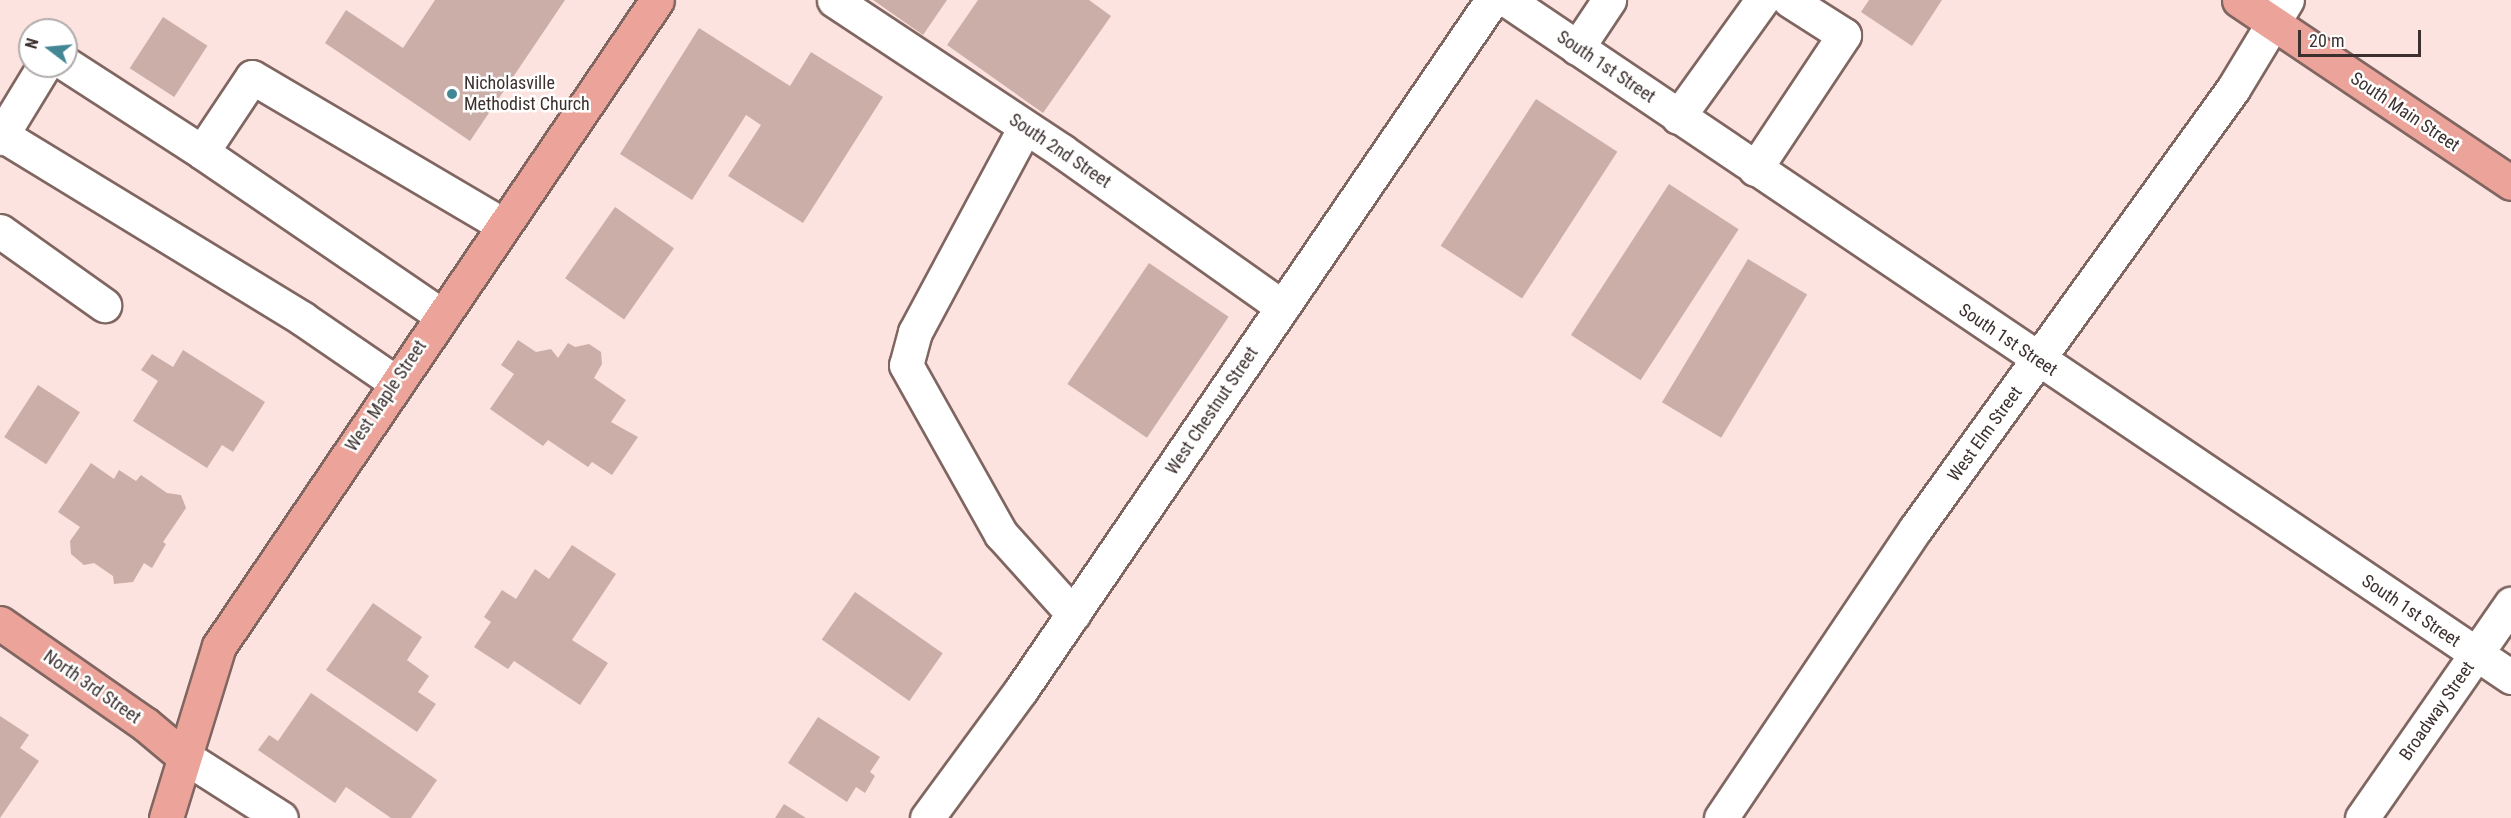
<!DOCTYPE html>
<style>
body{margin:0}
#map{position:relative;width:2511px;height:818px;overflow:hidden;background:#fce3df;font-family:"Roboto Condensed",sans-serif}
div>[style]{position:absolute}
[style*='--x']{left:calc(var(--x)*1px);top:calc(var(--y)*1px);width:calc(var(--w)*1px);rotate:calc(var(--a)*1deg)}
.building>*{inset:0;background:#cbaea8;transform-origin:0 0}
.roads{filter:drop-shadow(2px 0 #806661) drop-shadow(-2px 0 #806661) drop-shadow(0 2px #806661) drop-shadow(0 -2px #806661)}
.minor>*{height:33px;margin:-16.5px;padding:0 16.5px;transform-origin:16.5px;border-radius:16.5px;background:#fff}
.major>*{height:33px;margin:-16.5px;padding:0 16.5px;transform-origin:16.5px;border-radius:16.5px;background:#eca49a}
.dots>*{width:16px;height:16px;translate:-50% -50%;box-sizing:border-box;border:3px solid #fff;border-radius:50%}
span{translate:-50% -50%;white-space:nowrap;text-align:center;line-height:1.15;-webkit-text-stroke:5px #fff;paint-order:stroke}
.street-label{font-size:18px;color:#3c302e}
.poi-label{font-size:18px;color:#3c302e}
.left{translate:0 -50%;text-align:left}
.north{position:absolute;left:18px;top:18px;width:60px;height:60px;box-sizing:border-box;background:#fff;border:2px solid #b1acab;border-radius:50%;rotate:286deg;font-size:16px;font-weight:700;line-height:24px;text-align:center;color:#3c302e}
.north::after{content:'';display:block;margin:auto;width:21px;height:27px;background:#438795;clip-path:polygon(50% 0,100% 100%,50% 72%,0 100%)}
.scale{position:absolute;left:2298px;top:30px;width:123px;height:27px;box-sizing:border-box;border:3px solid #3c302e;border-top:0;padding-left:8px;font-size:18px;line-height:21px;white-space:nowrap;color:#3c302e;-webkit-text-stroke:4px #fff;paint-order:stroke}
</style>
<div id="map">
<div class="building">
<i style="clip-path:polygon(435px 0,565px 0,470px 141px,325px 43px,346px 10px,403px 48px)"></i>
<i style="clip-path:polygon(873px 0,947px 0,923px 35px)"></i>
<i style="clip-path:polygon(978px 0,1089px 0,1111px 16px,1043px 113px,947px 45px)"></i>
<i style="clip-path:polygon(1869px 0,1942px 0,1912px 46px,1861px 12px)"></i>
<i style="left:163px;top:17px;width:53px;height:61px;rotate:33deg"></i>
<i style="clip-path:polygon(699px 28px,790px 86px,811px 52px,883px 97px,803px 223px,728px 176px,761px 125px,746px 115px,692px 200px,620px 154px)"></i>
<i style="left:1536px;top:99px;width:97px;height:175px;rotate:33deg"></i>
<i style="left:1669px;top:184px;width:83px;height:180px;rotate:33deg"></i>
<i style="left:615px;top:207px;width:72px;height:87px;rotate:35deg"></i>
<i style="left:1748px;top:259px;width:69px;height:167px;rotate:31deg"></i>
<i style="left:1149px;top:263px;width:96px;height:146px;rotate:34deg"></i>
<i style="clip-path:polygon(518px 340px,536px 352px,551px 349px,558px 358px,568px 343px,575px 347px,589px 344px,601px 352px,602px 364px,594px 378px,626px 400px,611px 422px,638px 437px,612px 475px,592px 462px,588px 467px,548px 440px,543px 446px,490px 409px,514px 374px,501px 365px)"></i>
<i style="clip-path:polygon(183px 350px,265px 402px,233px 452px,222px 445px,207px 468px,133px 421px,158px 381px,141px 370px,152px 354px,173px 367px)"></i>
<i style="left:38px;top:385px;width:50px;height:62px;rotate:33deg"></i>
<i style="clip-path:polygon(91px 463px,114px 479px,119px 470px,136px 481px,141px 475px,167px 493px,181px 495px,186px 508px,163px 542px,166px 544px,152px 568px,144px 563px,133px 582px,114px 584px,113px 576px,94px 563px,84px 565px,71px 554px,70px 541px,80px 527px,58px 512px)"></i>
<i style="clip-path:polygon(572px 545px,616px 574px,572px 640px,608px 663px,580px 705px,514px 661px,508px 669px,474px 647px,491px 622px,484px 617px,502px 590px,516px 599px,535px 569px,549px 579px)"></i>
<i style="left:855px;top:592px;width:107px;height:58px;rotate:35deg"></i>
<i style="clip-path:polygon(373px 603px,422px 637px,407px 660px,429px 676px,418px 692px,436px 704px,417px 732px,326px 670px)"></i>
<i style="clip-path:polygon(311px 693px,437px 780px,411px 818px,391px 818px,346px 787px,335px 803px,258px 750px,269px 735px,278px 741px)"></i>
<i style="clip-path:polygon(0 716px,29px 735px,20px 748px,39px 761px,0 818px)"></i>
<i style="clip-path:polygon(818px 717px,880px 757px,870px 772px,875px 776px,865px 793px,856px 787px,847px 802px,788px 763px)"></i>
<i style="clip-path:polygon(784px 804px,806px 818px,775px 818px)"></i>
</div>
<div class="roads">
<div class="minor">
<i style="--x:834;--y:0;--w:273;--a:33.5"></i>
<i style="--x:1062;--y:151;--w:270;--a:35.3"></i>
<i style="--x:1507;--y:0;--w:1211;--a:33.99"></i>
<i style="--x:1577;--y:48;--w:58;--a:-56.3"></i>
<i style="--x:66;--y:64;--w:162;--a:32.9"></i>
<i style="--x:202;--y:152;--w:289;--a:34.3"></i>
<i style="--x:1678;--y:117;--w:144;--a:-54.3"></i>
<i style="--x:1025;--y:127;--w:233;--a:118.2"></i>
<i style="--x:915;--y:332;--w:34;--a:105"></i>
<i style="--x:906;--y:365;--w:194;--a:60.7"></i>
<i style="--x:1001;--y:534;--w:108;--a:48"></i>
<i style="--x:2;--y:135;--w:353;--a:31.4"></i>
<i style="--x:303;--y:319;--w:112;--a:34.4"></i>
<i style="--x:0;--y:138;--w:84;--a:-58.6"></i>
<i style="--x:202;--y:152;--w:90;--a:-56.3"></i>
<i style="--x:252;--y:77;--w:291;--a:30.5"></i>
<i style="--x:1755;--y:169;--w:161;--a:-56.4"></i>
<i style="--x:1844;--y:35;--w:65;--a:-147.5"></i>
<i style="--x:0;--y:231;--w:128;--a:35.4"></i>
<i style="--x:182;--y:755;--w:117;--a:32.5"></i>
<i style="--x:927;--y:818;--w:159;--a:-53.7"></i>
<i style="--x:1021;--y:690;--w:835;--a:-55.68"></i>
<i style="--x:1721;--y:818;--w:349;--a:-56.1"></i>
<i style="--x:1916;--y:528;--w:541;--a:-54.17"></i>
<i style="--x:2233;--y:89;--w:104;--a:-58.8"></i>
<i style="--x:2362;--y:818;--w:261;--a:-55.2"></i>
</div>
<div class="major">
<i style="--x:2239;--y:0;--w:328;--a:33.9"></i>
<i style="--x:0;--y:623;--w:177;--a:34.9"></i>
<i style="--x:145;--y:724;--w:48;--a:40"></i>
<i style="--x:166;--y:818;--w:180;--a:-72.9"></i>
<i style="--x:219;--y:646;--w:780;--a:-55.86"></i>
</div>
</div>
<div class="dots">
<i style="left:452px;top:94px;background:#438795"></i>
</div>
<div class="street-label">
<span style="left:1606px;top:67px;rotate:34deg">South 1st Street</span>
<span style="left:2405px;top:112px;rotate:34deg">South Main Street</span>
<span style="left:1060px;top:151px;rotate:34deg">South 2nd Street</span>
<span style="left:2008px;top:340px;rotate:34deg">South 1st Street</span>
<span style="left:386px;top:396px;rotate:-56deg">West Maple Street</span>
<span style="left:1212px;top:411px;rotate:-56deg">West Chestnut Street</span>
<span style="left:1985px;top:434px;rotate:-54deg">West Elm Street</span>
<span style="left:2411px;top:611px;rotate:34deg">South 1st Street</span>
<span style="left:92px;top:687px;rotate:35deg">North 3rd Street</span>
<span style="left:2437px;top:711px;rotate:-55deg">Broadway Street</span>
</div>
<div class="poi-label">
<span class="left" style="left:464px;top:94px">Nicholasville<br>Methodist Church</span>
</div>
<div class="north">N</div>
<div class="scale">20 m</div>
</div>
